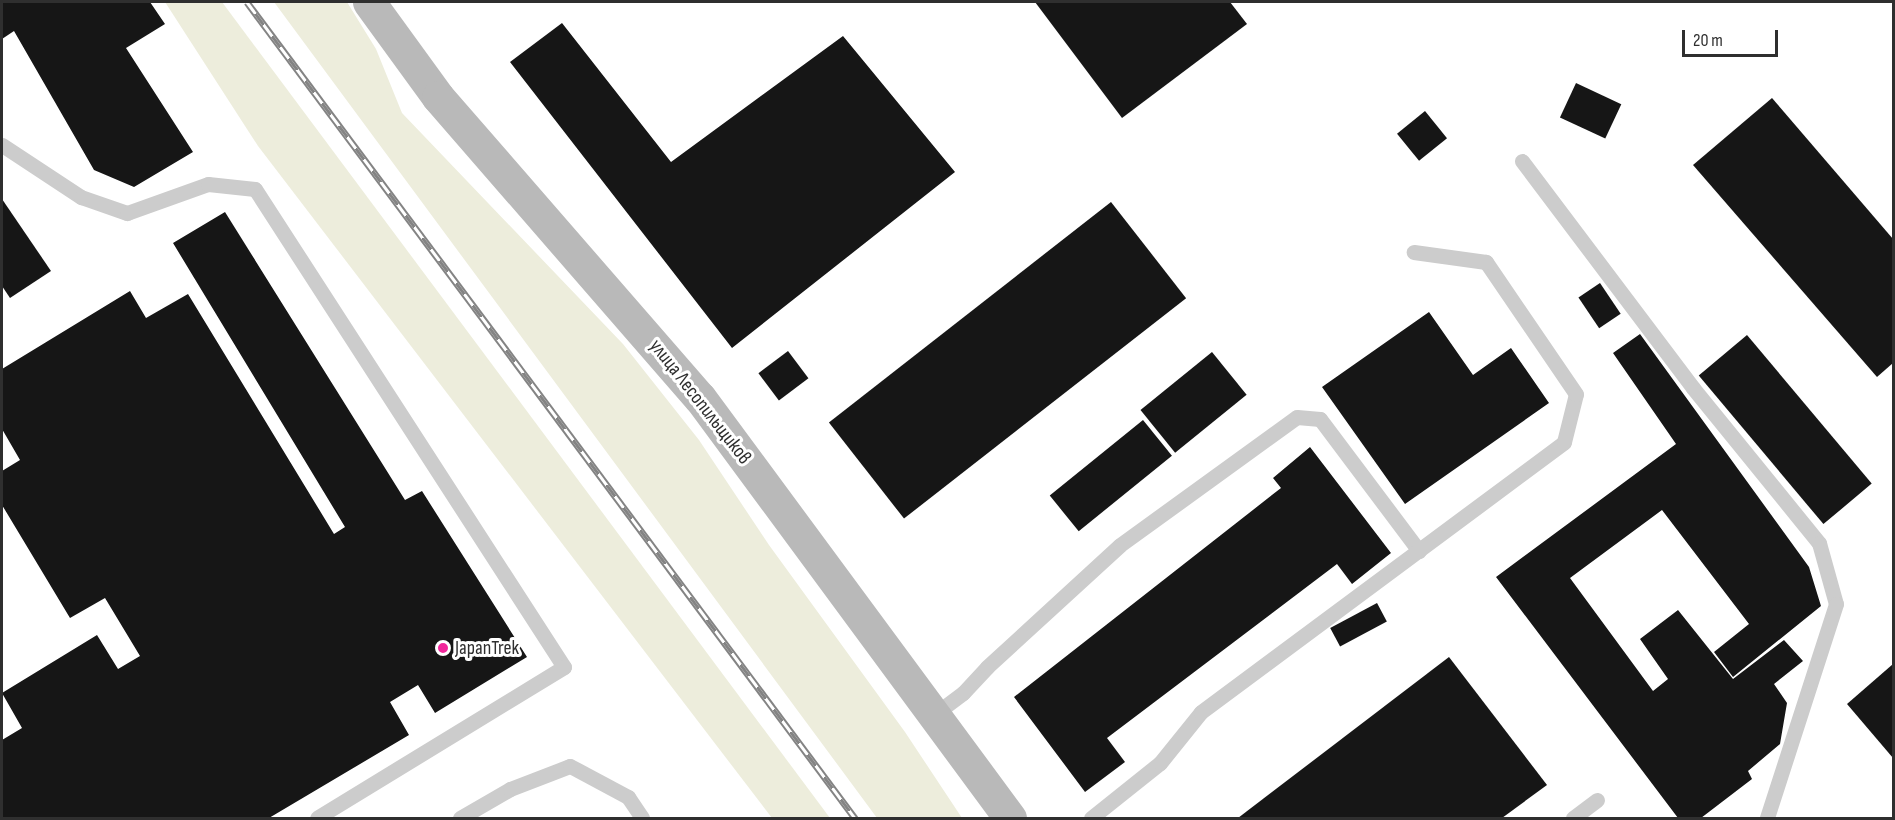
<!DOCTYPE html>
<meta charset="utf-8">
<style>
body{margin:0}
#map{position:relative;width:1895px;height:820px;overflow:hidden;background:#fff;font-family:"Sofia Sans Condensed",sans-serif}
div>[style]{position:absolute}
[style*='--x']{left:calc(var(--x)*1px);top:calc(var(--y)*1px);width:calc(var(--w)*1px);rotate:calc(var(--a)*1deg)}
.green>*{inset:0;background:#ededdc}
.building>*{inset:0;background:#161616;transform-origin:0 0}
.lane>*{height:15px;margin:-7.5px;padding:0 7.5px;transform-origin:7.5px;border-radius:7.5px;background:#ccc}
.secondary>*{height:33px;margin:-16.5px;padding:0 16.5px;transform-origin:16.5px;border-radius:16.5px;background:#b9b9b9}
.rail>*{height:7px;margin-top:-3.5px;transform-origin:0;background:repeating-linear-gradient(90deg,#fff 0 14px,#848484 0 28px);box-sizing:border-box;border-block:2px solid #848484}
.dots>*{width:16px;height:16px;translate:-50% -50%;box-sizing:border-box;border:3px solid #fff;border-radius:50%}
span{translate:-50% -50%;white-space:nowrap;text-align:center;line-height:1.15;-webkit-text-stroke:6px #fff;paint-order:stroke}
.street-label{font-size:20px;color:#2f2f2f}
.poi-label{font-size:20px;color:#2f2f2f}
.left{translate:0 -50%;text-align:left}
.frame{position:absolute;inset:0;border:3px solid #2f2f2f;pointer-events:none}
.scale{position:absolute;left:1682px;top:30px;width:96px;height:27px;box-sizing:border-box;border:3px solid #2f2f2f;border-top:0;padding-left:8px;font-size:18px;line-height:21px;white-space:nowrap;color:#2f2f2f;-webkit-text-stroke:4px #fff;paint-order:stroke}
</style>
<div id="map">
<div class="green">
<i style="clip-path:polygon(165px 2px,222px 2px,830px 818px,772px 818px,258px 146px)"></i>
<i style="clip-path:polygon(274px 2px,347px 2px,376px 49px,402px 113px,623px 344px,699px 440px,769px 545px,905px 732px,962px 818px,877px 818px)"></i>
</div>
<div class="building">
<i style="clip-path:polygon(2px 2px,150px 2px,165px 24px,126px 48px,193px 152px,134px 187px,94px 170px,14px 31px,2px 39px)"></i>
<i style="clip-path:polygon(1035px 2px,1230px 2px,1247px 24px,1122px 118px)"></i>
<i style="clip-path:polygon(562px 23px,671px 162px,843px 36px,955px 172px,732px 348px,510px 62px)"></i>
<i style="left:1576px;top:83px;width:50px;height:38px;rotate:25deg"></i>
<i style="clip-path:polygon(1772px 98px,1893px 239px,1893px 363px,1877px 377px,1693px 165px)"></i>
<i style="left:1425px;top:111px;width:35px;height:36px;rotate:51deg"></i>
<i style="clip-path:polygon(2px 199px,51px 271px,10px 298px,2px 286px)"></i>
<i style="left:1111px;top:202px;width:122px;height:358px;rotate:52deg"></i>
<i style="clip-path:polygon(225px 212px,405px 500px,422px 491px,527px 657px,435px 713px,418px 685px,390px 702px,409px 735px,269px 818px,2px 818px,2px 740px,22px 728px,2px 693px,97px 635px,118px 669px,140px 656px,105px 598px,70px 618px,2px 505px,2px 471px,20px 460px,2px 429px,2px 369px,130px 291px,146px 318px,188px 294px,334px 534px,345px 527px,173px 243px)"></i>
<i style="left:1600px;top:283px;width:37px;height:26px;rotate:56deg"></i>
<i style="clip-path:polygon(1429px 312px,1473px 375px,1511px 348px,1549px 403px,1405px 504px,1322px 387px)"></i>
<i style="clip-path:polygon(1640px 334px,1809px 567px,1821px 606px,1733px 677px,1714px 652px,1749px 624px,1662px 510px,1570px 578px,1653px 691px,1668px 679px,1640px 639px,1678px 610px,1733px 679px,1784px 640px,1803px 661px,1774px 684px,1787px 703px,1780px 744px,1748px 771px,1752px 779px,1701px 818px,1678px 818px,1496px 577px,1676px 444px,1613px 353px)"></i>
<i style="left:1747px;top:335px;width:194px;height:63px;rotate:50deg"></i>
<i style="left:788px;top:351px;width:34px;height:37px;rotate:53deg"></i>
<i style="left:1212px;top:352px;width:55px;height:92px;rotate:51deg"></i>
<i style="left:1143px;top:420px;width:46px;height:120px;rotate:51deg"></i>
<i style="clip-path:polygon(1310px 447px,1391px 553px,1352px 584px,1337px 564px,1107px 738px,1125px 762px,1085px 792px,1014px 697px,1281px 488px,1273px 478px)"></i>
<i style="left:1377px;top:603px;width:21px;height:53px;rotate:62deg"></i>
<i style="clip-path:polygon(1449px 657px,1547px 785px,1502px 818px,1238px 818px)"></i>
<i style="clip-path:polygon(1893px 664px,1893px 758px,1847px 704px)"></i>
</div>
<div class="lane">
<i style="--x:2;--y:145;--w:95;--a:33.4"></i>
<i style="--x:81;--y:197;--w:49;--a:19.2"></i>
<i style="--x:127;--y:213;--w:86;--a:-19.7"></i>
<i style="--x:208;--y:184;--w:47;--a:6.1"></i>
<i style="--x:255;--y:189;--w:569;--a:57.12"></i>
<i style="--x:564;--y:667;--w:289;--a:148.6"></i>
<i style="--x:1522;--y:161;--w:284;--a:53"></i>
<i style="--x:1693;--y:388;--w:200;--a:50.9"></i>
<i style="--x:1819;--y:543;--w:63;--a:74.4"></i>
<i style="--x:1836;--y:604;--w:225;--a:107.9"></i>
<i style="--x:935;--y:714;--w:35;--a:-37"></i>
<i style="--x:963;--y:693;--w:35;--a:-47"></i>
<i style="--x:987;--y:667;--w:180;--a:-42.5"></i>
<i style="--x:1120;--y:545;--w:218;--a:-35.9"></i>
<i style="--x:1297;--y:417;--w:23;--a:5"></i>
<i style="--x:1320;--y:419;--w:165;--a:53.1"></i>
<i style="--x:460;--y:818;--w:58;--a:-30.1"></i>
<i style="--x:510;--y:789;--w:64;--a:-21"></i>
<i style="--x:570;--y:766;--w:66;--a:28.1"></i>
<i style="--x:628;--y:797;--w:25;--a:56"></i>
<i style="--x:1091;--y:818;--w:88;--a:-38.6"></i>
<i style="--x:1160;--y:763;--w:65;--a:-51.2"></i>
<i style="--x:1201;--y:712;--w:452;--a:-36.6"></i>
<i style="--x:1564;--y:442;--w:49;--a:-76"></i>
<i style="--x:1576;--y:394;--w:160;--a:-124.3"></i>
<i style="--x:1486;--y:262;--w:73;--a:-172.1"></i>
<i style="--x:1573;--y:818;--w:30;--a:-37"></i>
</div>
<div class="secondary">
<i style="--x:369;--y:2;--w:117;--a:54"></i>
<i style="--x:438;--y:97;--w:399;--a:49"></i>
<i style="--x:700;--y:398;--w:522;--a:53.57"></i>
</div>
<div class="rail">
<i style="--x:247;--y:2;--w:1018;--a:53.31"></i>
</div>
<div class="dots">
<i style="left:443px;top:648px;background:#f1279b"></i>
</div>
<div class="street-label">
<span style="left:700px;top:402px;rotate:52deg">улица Лесопильщиков</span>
</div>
<div class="poi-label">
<span class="left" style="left:455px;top:648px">JapanTrek</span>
</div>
<div class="frame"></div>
<div class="scale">20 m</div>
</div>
